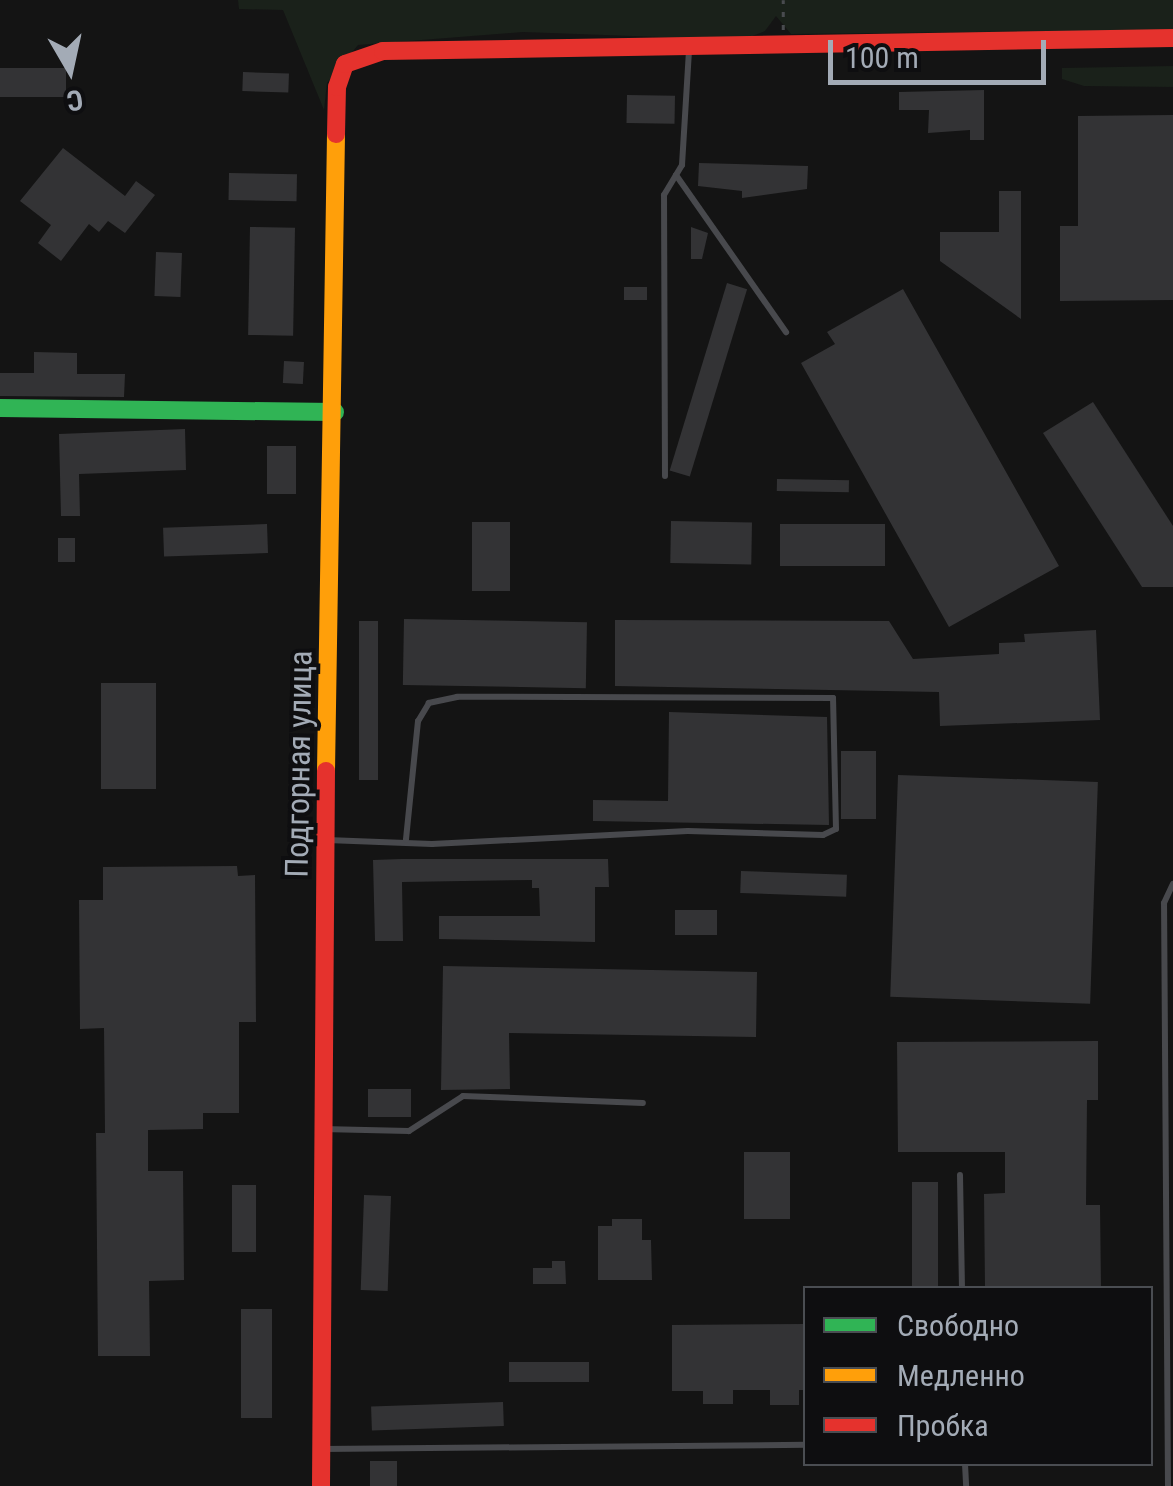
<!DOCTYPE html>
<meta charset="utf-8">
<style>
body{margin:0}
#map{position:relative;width:1173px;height:1486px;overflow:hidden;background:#141414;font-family:"Roboto Condensed",sans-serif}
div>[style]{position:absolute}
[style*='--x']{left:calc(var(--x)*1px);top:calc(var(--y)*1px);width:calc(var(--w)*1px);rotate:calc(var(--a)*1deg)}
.green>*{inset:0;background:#1a211a}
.building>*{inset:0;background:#333335;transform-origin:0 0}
.path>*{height:2.5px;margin-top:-1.25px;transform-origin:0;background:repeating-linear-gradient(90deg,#494b4f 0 5px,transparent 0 13px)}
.lane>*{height:6px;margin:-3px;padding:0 3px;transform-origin:3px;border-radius:3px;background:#48494d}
.fast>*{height:18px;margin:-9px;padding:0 9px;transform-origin:9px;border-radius:9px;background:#30b455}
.slow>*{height:18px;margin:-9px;padding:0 9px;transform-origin:9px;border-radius:9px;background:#ff9f0a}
.jam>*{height:18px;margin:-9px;padding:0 9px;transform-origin:9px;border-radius:9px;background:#e5322d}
span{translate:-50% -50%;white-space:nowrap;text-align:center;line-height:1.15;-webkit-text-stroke:8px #0e0e10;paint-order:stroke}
.street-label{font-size:32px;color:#a3abb6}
.legend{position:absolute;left:803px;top:1286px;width:350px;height:180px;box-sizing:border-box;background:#0e0e10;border:2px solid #4a4d52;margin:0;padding:12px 18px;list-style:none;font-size:30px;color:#a3abb6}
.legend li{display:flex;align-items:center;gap:20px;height:50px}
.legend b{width:50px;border:2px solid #4a4d52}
.north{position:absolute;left:20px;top:20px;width:100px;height:100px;-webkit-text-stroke:8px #0e0e10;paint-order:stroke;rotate:171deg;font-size:28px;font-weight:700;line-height:40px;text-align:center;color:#a3abb6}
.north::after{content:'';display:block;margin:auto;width:35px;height:45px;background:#a3abb6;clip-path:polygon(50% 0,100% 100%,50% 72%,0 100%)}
.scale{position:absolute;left:828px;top:40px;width:218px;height:45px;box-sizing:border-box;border:5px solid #a3abb6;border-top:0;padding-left:12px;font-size:30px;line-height:35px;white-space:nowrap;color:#a3abb6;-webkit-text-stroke:8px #0e0e10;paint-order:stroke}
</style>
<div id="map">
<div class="green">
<i style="clip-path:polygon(238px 0,1173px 0,1173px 30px,791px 34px,776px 16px,765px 31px,742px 40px,523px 32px,358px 45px,327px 83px,324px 110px,283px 10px,239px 9px)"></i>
<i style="clip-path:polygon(1173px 66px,1173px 87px,1084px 86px,1062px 79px,1062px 68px)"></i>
</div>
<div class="building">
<i style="left:0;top:68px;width:66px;height:29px"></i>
<i style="left:243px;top:72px;width:46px;height:19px;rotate:2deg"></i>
<i style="clip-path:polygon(984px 90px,984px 140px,970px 140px,970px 130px,928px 133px,929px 110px,899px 110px,899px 92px)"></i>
<i style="left:627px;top:95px;width:48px;height:28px;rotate:1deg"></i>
<i style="clip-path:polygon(1173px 115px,1173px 300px,1060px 301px,1060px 226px,1078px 226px,1078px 116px)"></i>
<i style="clip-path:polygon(63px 148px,125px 196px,136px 181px,155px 195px,125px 233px,108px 221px,99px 232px,89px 224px,61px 261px,38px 243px,51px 225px,20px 201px)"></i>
<i style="clip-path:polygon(699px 163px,808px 166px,807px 189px,742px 198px,742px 191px,698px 186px)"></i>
<i style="left:229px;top:173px;width:68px;height:27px;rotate:1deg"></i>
<i style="clip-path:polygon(999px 191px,1021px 191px,1021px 319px,940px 261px,940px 232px,999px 232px)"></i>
<i style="left:250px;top:227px;width:45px;height:108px;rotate:1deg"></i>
<i style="clip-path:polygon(691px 227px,708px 233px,702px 259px,691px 259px)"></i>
<i style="left:156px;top:252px;width:26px;height:44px;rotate:2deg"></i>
<i style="left:727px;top:283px;width:21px;height:196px;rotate:17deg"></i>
<i style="left:624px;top:287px;width:23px;height:13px"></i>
<i style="clip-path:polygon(903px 289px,1059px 566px,949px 627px,801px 363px,835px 344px,827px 332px)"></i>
<i style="clip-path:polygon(34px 352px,77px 353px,77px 374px,125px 374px,124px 397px,0 396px,0 373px,34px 373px)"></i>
<i style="left:284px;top:361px;width:20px;height:22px;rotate:3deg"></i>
<i style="clip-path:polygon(1093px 402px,1173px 526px,1173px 587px,1142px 587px,1043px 433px)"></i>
<i style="clip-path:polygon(185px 429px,186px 470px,79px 474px,80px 516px,61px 516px,59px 434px)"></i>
<i style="left:267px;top:446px;width:29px;height:48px"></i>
<i style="left:777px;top:479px;width:72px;height:12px;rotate:1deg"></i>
<i style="left:671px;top:521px;width:81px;height:42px;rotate:1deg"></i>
<i style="left:472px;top:522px;width:38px;height:69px"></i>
<i style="left:267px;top:524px;width:29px;height:104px;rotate:88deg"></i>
<i style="left:885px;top:524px;width:42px;height:105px;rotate:90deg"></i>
<i style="left:58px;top:538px;width:17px;height:24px"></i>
<i style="left:404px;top:619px;width:183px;height:66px;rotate:1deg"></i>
<i style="clip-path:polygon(615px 620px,889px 621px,913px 659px,999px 654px,999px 643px,1025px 642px,1024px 634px,1096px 630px,1100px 720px,940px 726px,939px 692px,615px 686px)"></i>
<i style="left:378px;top:621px;width:159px;height:19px;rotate:90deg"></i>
<i style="left:101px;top:683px;width:55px;height:106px"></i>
<i style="clip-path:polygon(669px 712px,827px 717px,829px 825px,593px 821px,593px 800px,668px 801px)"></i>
<i style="left:841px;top:751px;width:35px;height:68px"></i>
<i style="left:898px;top:775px;width:200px;height:222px;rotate:2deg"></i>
<i style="clip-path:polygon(402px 859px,608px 859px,609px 887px,595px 887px,595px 942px,439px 939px,439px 916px,540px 916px,539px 888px,532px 888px,532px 880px,402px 882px,403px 941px,375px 941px,373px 860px)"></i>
<i style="clip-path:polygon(237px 866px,238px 876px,255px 875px,256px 1022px,239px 1022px,239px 1113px,203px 1113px,203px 1129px,148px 1130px,148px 1171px,183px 1171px,184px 1280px,149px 1281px,150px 1356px,98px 1356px,96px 1133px,105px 1133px,104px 1028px,80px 1029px,79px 900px,103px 900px,103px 867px)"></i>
<i style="left:741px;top:871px;width:106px;height:22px;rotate:2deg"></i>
<i style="left:717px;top:910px;width:25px;height:42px;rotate:90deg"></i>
<i style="clip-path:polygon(443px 966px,757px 972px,756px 1037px,509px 1033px,510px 1089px,441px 1090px)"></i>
<i style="clip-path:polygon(1098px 1041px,1098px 1100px,1087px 1100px,1086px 1205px,1100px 1205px,1101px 1288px,985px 1288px,984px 1194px,1005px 1193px,1005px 1152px,898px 1152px,897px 1042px)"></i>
<i style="left:368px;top:1089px;width:43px;height:28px"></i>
<i style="left:744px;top:1152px;width:46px;height:67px"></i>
<i style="left:912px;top:1182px;width:26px;height:106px"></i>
<i style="left:232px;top:1185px;width:24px;height:67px"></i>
<i style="left:391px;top:1196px;width:95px;height:27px;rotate:92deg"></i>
<i style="clip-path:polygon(612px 1219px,642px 1219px,642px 1240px,651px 1240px,652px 1280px,598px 1280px,598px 1226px,612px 1226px)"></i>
<i style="clip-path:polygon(552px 1261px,565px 1261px,566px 1284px,533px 1284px,533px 1268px,552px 1268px)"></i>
<i style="left:241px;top:1309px;width:31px;height:109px"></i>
<i style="clip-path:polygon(806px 1324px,806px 1390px,799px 1390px,799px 1405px,770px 1405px,770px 1390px,733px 1390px,733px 1404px,703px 1404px,703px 1391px,672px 1391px,672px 1325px)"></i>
<i style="left:589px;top:1362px;width:20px;height:80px;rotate:90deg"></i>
<i style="left:503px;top:1402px;width:24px;height:132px;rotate:88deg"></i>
<i style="left:370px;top:1461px;width:27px;height:25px"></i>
</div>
<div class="path">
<i style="--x:783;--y:30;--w:30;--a:-90"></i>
</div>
<div class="lane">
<i style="--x:676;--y:175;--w:192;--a:55"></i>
<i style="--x:665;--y:476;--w:281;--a:-90.2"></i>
<i style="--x:664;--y:195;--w:35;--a:-59"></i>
<i style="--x:682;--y:165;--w:115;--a:-86.5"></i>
<i style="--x:327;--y:840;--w:105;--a:2.2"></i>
<i style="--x:432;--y:844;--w:256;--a:-2.9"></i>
<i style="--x:688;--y:831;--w:135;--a:1.7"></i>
<i style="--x:823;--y:835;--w:14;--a:-25"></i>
<i style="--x:836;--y:829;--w:131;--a:-91.3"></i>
<i style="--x:833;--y:698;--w:376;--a:-179.8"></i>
<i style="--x:457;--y:697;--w:29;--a:168"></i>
<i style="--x:429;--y:703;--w:21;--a:121"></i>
<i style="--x:418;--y:721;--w:119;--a:95.8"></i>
<i style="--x:322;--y:1129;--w:87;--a:1.3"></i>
<i style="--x:409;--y:1131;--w:64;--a:-32.9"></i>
<i style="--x:463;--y:1096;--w:180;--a:2.2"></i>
<i style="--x:960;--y:1175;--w:113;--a:89"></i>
<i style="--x:322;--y:1449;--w:484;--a:-0.5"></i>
<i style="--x:965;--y:1464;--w:22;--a:87"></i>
<i style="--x:1168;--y:1486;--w:583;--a:-90.39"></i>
<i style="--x:1164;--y:903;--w:21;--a:-65"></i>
</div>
<div class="fast">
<i style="--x:0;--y:408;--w:335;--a:0.7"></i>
</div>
<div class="slow">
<i style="--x:326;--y:771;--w:637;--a:-89.1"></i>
</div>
<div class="jam">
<i style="--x:336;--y:134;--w:47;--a:-88.8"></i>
<i style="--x:337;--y:87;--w:24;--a:-71"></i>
<i style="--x:345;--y:64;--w:40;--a:-18.9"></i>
<i style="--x:383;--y:51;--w:790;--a:-0.94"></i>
<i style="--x:321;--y:1486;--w:715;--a:-89.6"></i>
</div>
<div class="street-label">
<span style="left:299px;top:764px;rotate:-89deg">Подгорная улица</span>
</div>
<ul class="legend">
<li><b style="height:12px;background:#30b455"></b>Свободно</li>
<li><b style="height:12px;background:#ff9f0a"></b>Медленно</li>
<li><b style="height:12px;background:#e5322d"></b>Пробка</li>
</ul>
<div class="north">С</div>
<div class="scale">100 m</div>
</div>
